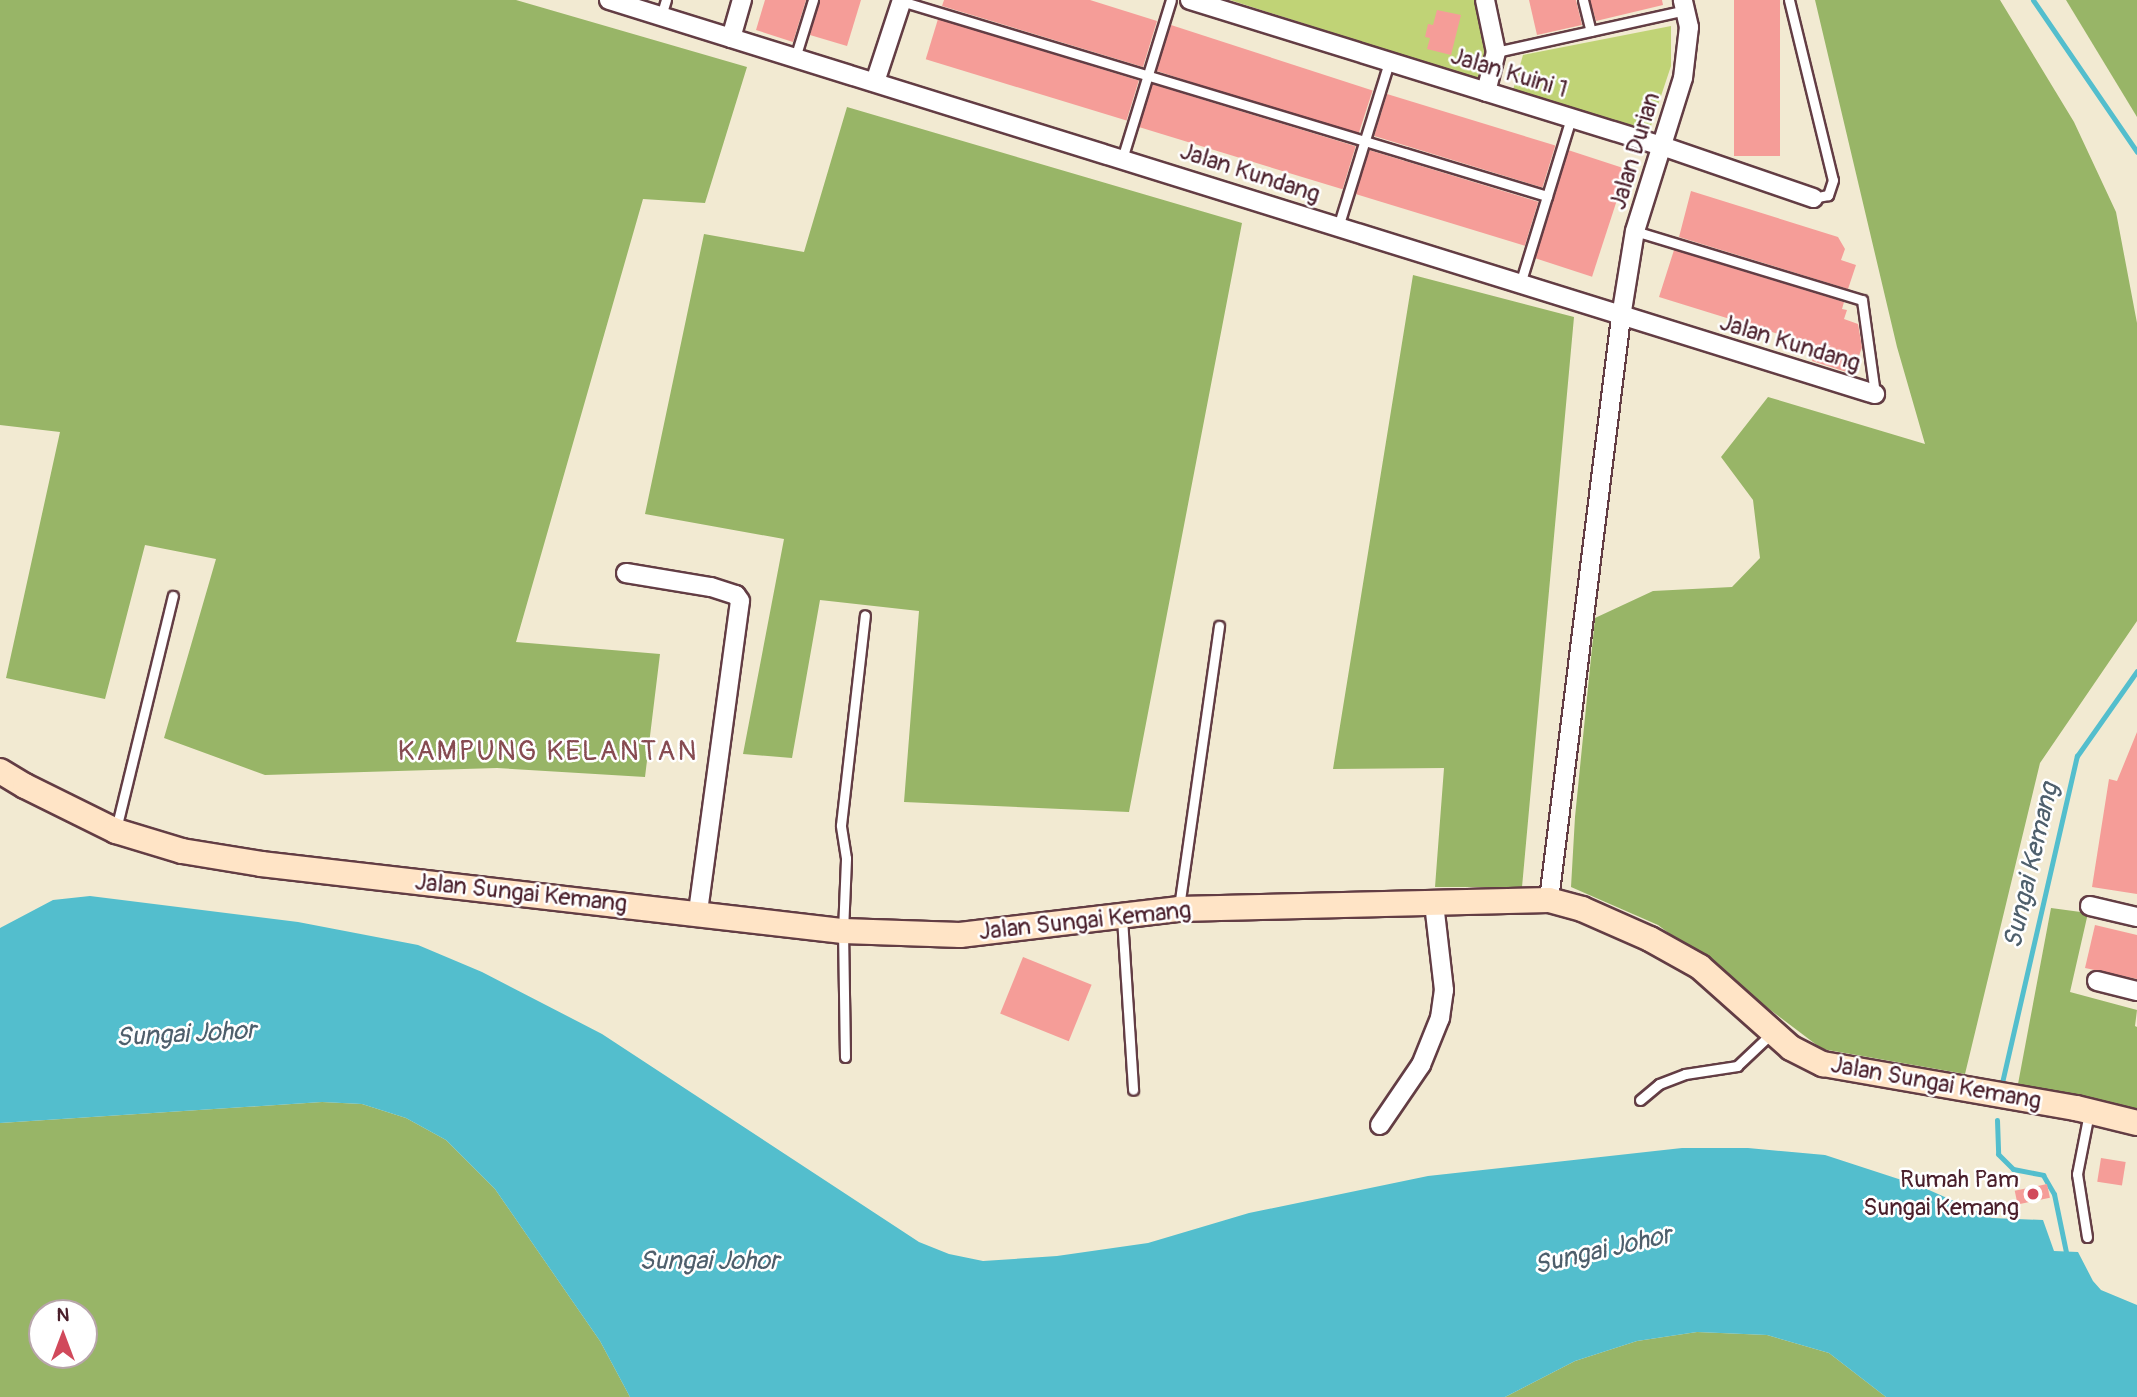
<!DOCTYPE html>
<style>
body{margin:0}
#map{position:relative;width:2137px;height:1397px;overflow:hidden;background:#f2ead2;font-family:Pangolin,sans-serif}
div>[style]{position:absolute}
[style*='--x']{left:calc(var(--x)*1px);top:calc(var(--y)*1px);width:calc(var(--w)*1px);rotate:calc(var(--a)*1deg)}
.green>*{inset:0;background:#c0d376}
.forest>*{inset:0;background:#98b567}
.water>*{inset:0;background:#53becd}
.stream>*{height:5px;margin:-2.5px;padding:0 2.5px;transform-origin:2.5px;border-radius:2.5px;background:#53becd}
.building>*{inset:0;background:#f59d98;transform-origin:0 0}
.roads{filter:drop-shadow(2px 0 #633d44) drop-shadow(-2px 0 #633d44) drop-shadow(0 2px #633d44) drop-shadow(0 -2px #633d44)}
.lane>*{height:9px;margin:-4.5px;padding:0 4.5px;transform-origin:4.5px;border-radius:4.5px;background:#fff}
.street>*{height:18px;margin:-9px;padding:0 9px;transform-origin:9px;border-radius:9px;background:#fff}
.secondary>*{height:24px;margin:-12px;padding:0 12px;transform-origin:12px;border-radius:12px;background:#ffe4c6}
.dots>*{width:19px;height:19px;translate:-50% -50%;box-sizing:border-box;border:4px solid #fff;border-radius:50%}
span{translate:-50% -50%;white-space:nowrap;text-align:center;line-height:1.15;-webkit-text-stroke:5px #fff;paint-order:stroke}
.street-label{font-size:24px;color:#4a1f2b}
.poi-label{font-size:24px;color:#4a1f2b}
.right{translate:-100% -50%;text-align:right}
.water-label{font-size:26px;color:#4e5f6c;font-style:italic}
.quarter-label{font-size:28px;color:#864b51;letter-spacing:2px}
.north{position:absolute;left:28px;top:1299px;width:70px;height:70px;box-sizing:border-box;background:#fff;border:2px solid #b7a5aa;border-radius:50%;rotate:0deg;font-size:19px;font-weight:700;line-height:28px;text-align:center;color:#4a1f2b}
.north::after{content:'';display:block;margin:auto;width:24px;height:32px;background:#d1495b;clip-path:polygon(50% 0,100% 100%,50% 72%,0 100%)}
</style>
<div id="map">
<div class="green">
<i style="clip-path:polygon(1230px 0,1476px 0,1487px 50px,1478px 79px)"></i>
<i style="clip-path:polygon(1671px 26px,1671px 66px,1649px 132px,1513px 90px,1523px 55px)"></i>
</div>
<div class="forest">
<i style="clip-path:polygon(0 0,516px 0,747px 67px,705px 203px,643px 199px,516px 642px,660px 654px,645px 777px,497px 768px,265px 775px,164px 738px,216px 559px,145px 545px,105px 699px,6px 678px,60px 432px,0 425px)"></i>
<i style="clip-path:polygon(1815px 0,2000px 0,2074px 122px,2116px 212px,2137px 323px,2137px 621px,2040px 763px,1965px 1074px,1822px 1049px,1658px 925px,1571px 887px,1575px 817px,1595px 618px,1653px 591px,1732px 587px,1760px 558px,1753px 500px,1721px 457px,1768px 397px,1925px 444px,1897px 347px)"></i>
<i style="clip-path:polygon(2066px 0,2137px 0,2137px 117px)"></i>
<i style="clip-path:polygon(847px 107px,1242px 223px,1129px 812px,904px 802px,919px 611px,820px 600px,792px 758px,743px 754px,784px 539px,645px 514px,704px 234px,804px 252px)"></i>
<i style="clip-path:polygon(1413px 275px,1574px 317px,1522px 887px,1435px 887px,1444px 768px,1333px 769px)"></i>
<i style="clip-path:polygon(2051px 908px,2088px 913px,2070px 992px,2137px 1010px,2135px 1026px,2137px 1027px,2137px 1111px,2018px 1084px)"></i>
<i style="clip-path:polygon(evenodd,322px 1102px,362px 1104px,406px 1118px,446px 1140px,495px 1189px,600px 1341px,630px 1397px,0 1397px,0 1123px,322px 1102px,42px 1313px,84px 1313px,84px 1355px,42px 1355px,42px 1313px)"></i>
<i style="clip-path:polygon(1697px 1332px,1767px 1335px,1829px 1353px,1886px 1397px,1505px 1397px,1575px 1361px,1637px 1341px)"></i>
</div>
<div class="water">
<i style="clip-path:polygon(90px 896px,298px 922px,418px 945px,482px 972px,602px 1034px,919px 1242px,949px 1254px,983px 1261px,1057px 1256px,1148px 1243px,1249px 1213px,1428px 1176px,1682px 1148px,1748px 1148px,1825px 1155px,1920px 1186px,1992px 1218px,2043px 1220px,2054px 1251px,2078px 1252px,2093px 1281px,2101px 1290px,2137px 1305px,2137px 1397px,1886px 1397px,1829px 1353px,1767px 1335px,1697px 1332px,1637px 1341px,1575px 1361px,1505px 1397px,630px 1397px,600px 1341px,495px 1189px,446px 1140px,406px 1118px,362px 1104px,322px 1102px,0 1123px,0 928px,53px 900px)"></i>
</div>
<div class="stream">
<i style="--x:2033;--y:0;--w:184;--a:55.6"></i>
<i style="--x:2001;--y:1087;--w:340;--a:-77.1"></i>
<i style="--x:2077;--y:756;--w:104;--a:-54.8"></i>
<i style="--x:1997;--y:1120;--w:34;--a:88"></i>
<i style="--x:1998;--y:1154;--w:21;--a:45"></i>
<i style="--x:2013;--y:1169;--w:31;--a:11"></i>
<i style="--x:2043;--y:1175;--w:22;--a:60"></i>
<i style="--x:2054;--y:1194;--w:64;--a:78.3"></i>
</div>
<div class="building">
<i style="clip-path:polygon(765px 0,806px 0,793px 42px,756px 30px)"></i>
<i style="clip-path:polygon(820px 0,861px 0,847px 46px,810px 35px)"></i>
<i style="clip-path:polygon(944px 0,1090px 0,1157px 21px,1143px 67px,942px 6px)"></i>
<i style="clip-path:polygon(1529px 0,1576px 0,1582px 25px,1537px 35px)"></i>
<i style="clip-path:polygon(1590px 0,1662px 0,1663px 5px,1596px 21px)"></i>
<i style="left:1734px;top:0;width:46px;height:156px"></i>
<i style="clip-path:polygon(1437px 10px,1461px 15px,1451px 55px,1427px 49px,1430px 38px,1425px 37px,1428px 24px,1433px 25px)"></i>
<i style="left:938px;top:19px;width:210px;height:42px;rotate:17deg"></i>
<i style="left:1171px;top:25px;width:212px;height:48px;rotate:18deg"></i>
<i style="left:1152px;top:84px;width:213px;height:45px;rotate:17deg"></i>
<i style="left:1387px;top:94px;width:176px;height:44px;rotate:17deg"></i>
<i style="left:1369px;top:150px;width:177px;height:46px;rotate:17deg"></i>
<i style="left:1568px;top:150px;width:62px;height:113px;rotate:18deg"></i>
<i style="clip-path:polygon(1691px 191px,1838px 237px,1845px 249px,1841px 260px,1856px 265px,1848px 289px,1679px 237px)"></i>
<i style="clip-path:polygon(1674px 250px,1844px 302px,1842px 309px,1847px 310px,1844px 319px,1858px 324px,1862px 347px,1853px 374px,1812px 361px,1817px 346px,1659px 297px)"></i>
<i style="clip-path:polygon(2137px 732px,2137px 894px,2092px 887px,2109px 779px,2117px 781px)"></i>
<i style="clip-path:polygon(2095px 925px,2137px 935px,2137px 979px,2085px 968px)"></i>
<i style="left:1023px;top:957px;width:74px;height:61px;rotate:22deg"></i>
<i style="left:2101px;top:1158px;width:25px;height:24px;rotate:9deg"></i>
<i style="left:2047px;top:1184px;width:14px;height:33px;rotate:78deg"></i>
</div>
<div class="roads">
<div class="lane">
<i style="--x:1583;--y:0;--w:32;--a:76"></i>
<i style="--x:1789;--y:0;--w:185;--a:76.3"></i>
<i style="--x:1833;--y:180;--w:16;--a:108"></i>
<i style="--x:1828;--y:195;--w:15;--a:169"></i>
<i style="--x:901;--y:1;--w:675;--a:16.8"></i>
<i style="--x:661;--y:16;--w:17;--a:-73"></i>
<i style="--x:1496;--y:52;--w:195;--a:-12.5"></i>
<i style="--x:795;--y:58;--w:61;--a:-72.8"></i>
<i style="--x:1122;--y:159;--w:166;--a:-72.9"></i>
<i style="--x:1338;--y:227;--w:173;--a:-72.8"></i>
<i style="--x:1635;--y:231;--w:237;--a:16.9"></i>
<i style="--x:1862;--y:300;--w:95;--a:82.1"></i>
<i style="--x:1520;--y:284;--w:174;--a:-72.9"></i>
<i style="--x:116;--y:829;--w:240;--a:-76.3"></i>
<i style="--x:1179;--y:907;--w:284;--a:-81.9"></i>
<i style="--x:1122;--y:918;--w:172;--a:86.3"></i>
<i style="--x:845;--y:1057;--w:126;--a:-90.9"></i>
<i style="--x:843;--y:931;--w:73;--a:-87.6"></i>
<i style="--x:846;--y:858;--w:33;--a:-99"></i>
<i style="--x:841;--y:825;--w:211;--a:-83.5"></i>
<i style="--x:1640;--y:1100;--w:25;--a:-40"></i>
<i style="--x:1659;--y:1084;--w:28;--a:-21"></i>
<i style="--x:1685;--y:1074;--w:53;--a:-8.7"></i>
<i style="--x:1737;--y:1066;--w:48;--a:-43.3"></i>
<i style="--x:2087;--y:1237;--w:64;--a:-99"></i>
<i style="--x:2077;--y:1174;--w:62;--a:-78.9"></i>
</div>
<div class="street">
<i style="--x:609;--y:0;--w:1326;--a:17.29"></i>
<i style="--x:1190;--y:0;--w:494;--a:17.2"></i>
<i style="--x:1662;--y:146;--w:160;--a:19"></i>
<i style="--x:1485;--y:0;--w:53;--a:78.1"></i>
<i style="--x:1496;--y:52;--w:41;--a:104"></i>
<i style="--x:731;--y:38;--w:40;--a:-74"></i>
<i style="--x:875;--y:82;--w:86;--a:-71.8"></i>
<i style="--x:626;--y:573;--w:86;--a:9.4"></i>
<i style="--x:711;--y:587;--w:26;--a:18"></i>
<i style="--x:736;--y:595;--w:7;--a:56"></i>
<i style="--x:740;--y:601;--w:314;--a:97.7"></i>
<i style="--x:1549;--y:900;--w:587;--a:-82.96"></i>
<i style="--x:1621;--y:317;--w:87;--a:-80.8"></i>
<i style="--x:1635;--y:231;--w:160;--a:-72.6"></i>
<i style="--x:1683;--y:78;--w:51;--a:-83.3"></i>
<i style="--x:1689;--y:27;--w:28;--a:-103"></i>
<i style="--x:2090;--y:906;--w:48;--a:13.2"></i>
<i style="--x:2097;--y:981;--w:41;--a:14"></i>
<i style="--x:1380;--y:1125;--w:73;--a:-55.7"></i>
<i style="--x:1421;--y:1065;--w:51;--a:-68"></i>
<i style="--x:1440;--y:1018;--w:28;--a:-82"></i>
<i style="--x:1444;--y:990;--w:88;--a:-96.6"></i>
</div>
<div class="secondary">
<i style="--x:0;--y:771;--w:29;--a:31"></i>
<i style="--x:25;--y:786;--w:102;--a:26.3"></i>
<i style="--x:116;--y:831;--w:69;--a:16.9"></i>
<i style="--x:182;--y:851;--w:80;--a:9.3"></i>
<i style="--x:261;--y:864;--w:586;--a:6.57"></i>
<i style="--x:843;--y:931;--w:117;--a:2"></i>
<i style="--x:960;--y:935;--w:221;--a:-6.8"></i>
<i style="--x:1179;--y:909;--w:370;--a:-1.4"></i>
<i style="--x:1549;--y:900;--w:34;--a:15"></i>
<i style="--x:1582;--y:909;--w:74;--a:23.8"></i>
<i style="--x:1650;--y:939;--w:57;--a:29.2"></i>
<i style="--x:1700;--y:967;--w:122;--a:41.7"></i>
<i style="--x:1791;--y:1048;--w:36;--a:27"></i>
<i style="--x:1823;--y:1064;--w:257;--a:9.9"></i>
<i style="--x:2076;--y:1108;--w:63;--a:13.8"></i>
</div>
</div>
<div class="dots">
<i style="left:2033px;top:1194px;background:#d1495b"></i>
</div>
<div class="street-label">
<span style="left:1509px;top:73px;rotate:17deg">Jalan Kuini 1</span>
<span style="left:1635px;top:151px;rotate:-73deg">Jalan Durian</span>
<span style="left:1250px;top:173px;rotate:18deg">Jalan Kundang</span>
<span style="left:1790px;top:343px;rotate:17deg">Jalan Kundang</span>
<span style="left:521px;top:893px;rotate:6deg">Jalan Sungai Kemang</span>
<span style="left:1085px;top:921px;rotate:-6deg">Jalan Sungai Kemang</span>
<span style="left:1936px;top:1083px;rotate:10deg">Jalan Sungai Kemang</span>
</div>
<div class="poi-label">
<span class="right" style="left:2019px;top:1194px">Rumah Pam<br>Sungai Kemang</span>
</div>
<div class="water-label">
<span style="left:2032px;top:866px;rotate:-77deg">Sungai Kemang</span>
<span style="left:186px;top:1035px;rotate:-3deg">Sungai Johor</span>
<span style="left:1603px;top:1251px;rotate:-13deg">Sungai Johor</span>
<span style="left:709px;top:1262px">Sungai Johor</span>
</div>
<div class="quarter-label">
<span style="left:548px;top:752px">KAMPUNG KELANTAN</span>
</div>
<div class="north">N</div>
</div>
